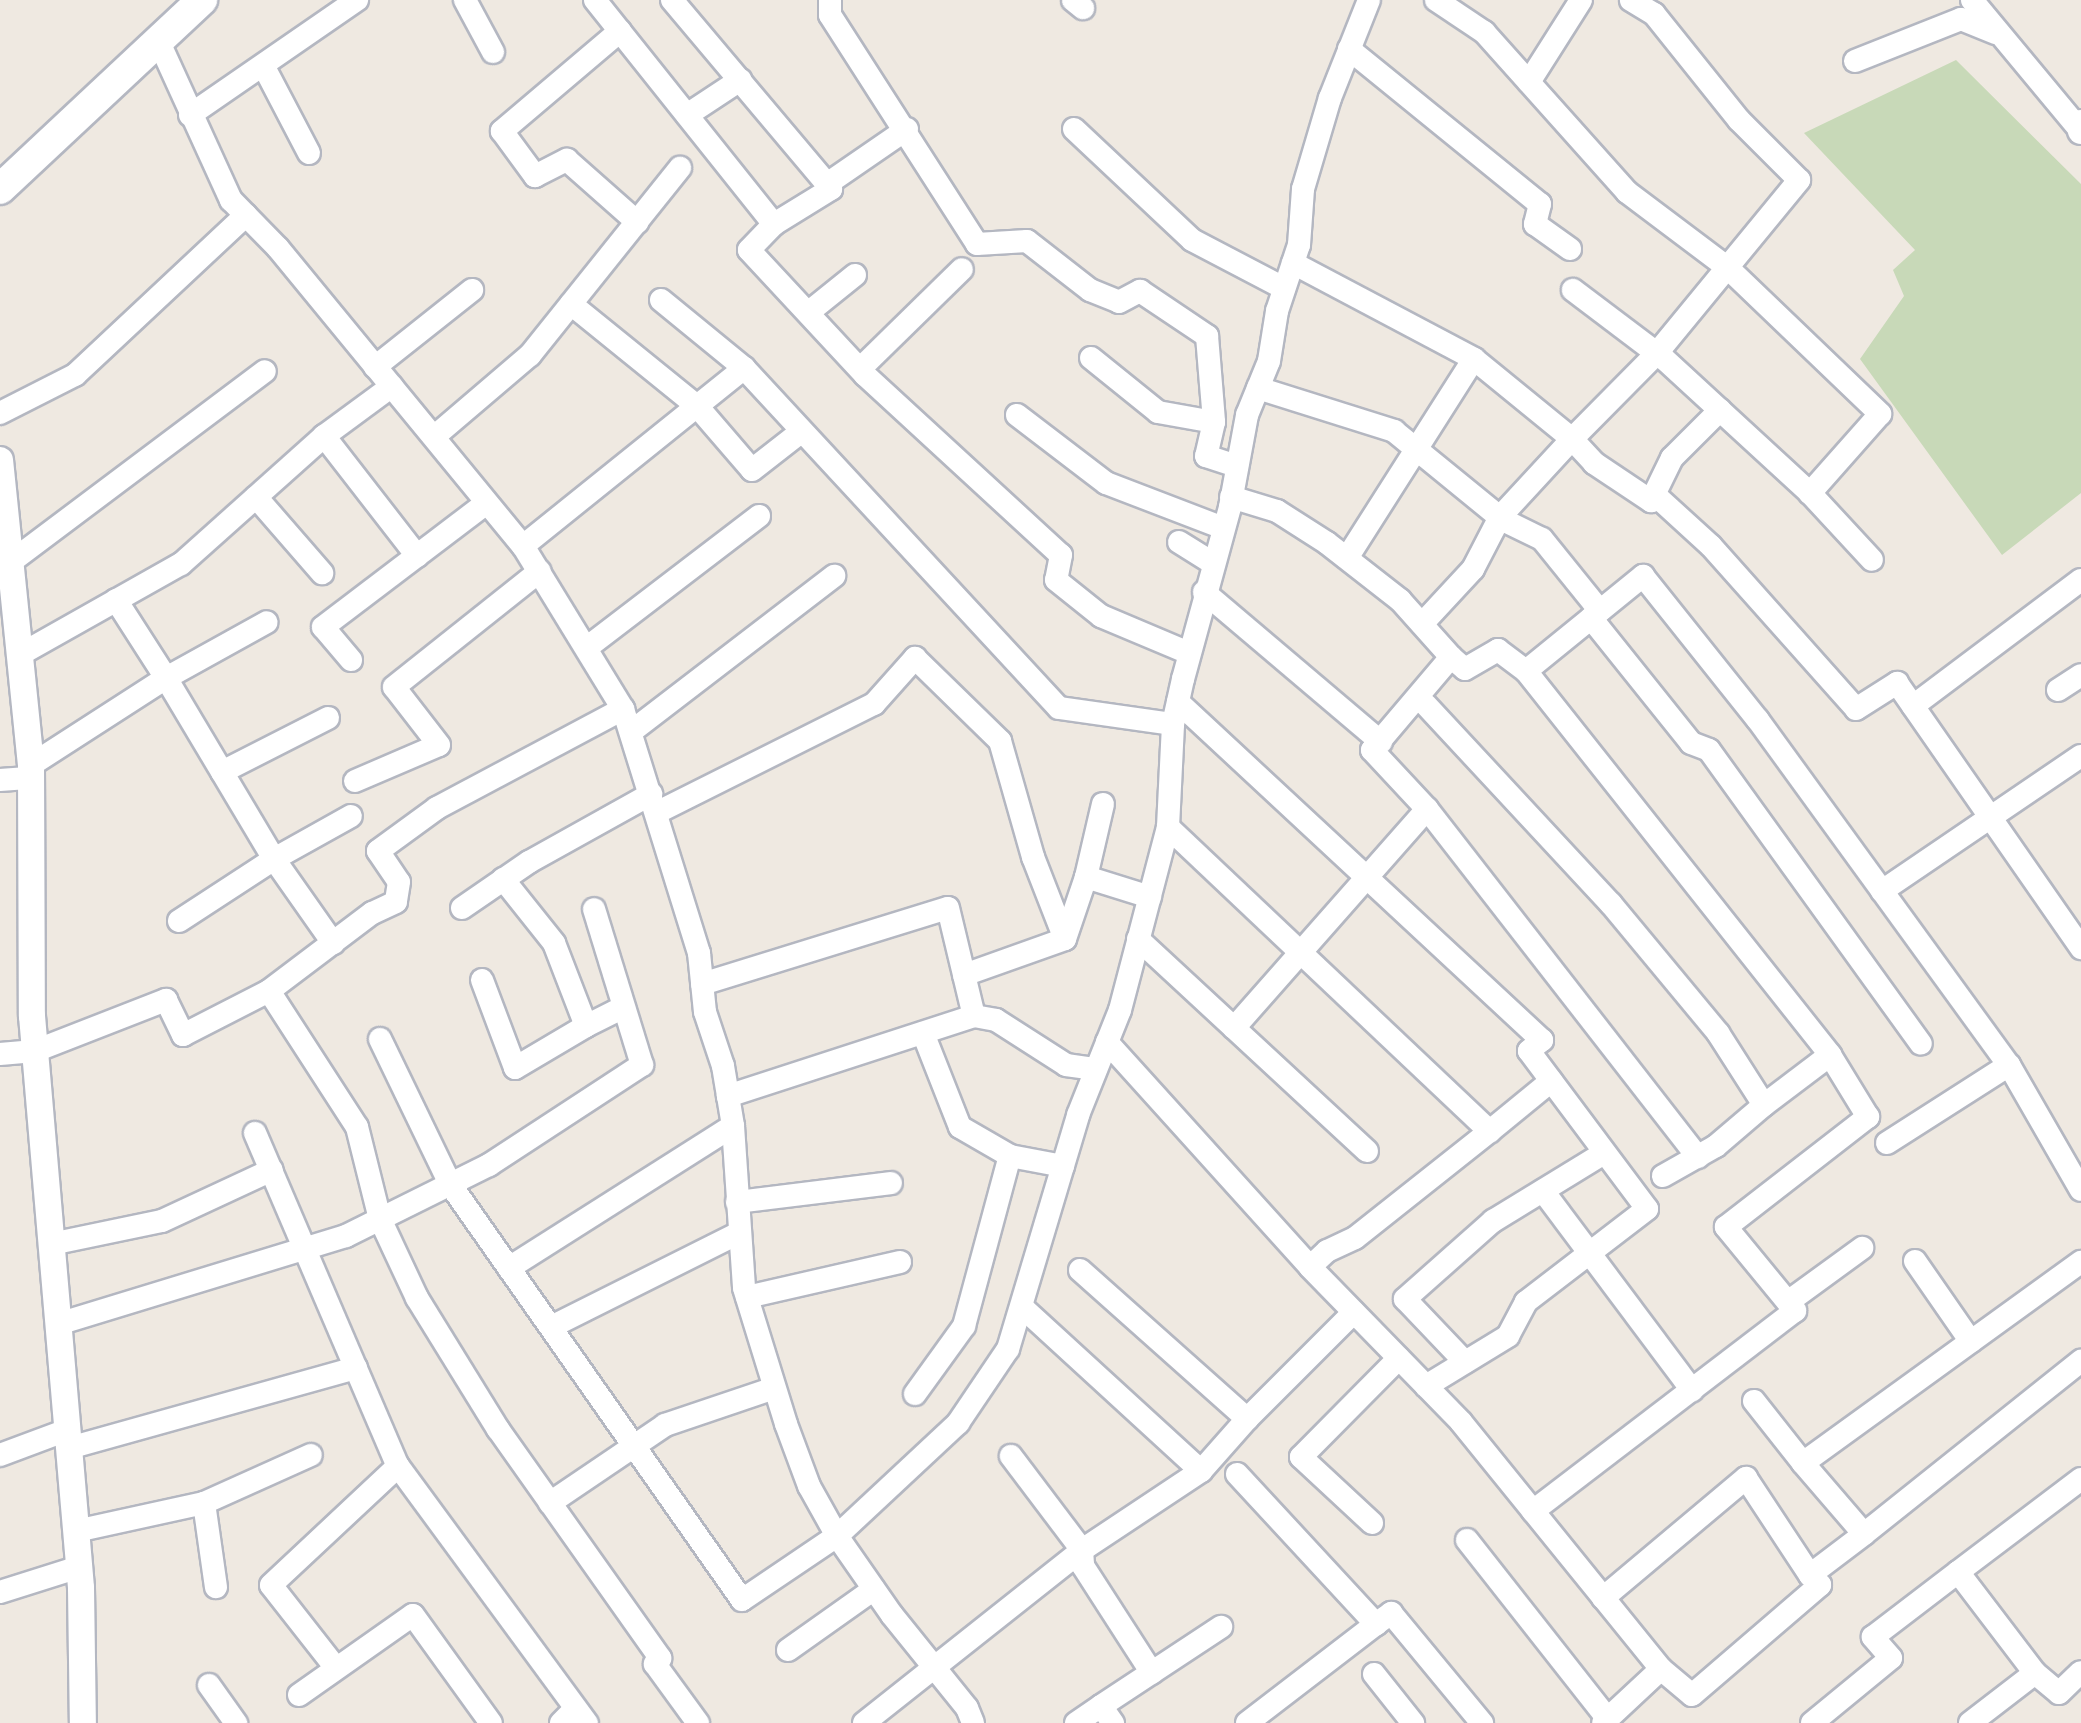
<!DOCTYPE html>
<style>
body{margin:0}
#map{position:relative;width:2081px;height:1723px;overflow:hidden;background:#efe9e1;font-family:Jost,sans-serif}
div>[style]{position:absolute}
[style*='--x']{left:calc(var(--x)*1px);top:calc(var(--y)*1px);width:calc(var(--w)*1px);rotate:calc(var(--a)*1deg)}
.cemetery>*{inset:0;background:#c8d9b8}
.roads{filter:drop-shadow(2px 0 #b4b7c1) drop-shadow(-2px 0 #b4b7c1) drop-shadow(0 2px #b4b7c1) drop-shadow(0 -2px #b4b7c1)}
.minor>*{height:22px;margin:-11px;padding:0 11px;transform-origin:11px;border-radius:11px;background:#fff}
.tertiary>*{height:26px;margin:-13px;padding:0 13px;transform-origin:13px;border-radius:13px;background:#fff}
.secondary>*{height:30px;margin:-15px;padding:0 15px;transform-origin:15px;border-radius:15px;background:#fff}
span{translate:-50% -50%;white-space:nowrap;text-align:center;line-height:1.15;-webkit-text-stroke:8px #fff;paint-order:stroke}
</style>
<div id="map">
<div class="cemetery">
<div style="clip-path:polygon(1956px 60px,2081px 184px,2081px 493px,2002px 555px,1860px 359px,1904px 296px,1893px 270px,1915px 250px,1804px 133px)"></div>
</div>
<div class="roads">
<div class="minor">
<div style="--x:465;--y:0;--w:59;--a:61.7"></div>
<div style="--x:595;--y:0;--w:287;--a:51.4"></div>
<div style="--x:774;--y:224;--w:36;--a:134"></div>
<div style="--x:749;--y:250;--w:171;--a:47.1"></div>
<div style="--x:865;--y:375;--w:266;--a:42.6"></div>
<div style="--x:1061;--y:555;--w:25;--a:101"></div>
<div style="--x:1056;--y:580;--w:58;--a:38.7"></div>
<div style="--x:1101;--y:616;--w:95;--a:22.8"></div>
<div style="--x:672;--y:0;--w:247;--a:49.9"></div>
<div style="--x:831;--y:189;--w:67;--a:148.4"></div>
<div style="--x:830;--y:0;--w:15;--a:90"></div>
<div style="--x:830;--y:15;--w:272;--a:57.3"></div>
<div style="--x:977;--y:244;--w:50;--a:-3.4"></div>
<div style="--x:1027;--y:241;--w:80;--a:37.9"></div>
<div style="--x:1090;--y:290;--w:31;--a:22"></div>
<div style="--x:1119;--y:302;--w:24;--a:-28"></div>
<div style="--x:1140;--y:291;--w:81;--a:33.9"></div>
<div style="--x:1207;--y:336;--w:86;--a:85.3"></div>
<div style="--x:1214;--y:422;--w:57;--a:-169.9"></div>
<div style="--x:1158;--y:412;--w:86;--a:-141.1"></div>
<div style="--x:1073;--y:0;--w:13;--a:39"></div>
<div style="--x:1436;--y:0;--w:58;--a:33.7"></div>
<div style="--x:1484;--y:32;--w:215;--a:48.2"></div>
<div style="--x:1627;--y:192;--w:126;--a:37"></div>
<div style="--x:1728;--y:268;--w:211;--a:43.8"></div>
<div style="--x:1880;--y:414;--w:106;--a:131.5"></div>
<div style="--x:1810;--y:493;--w:200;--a:-137.4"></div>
<div style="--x:1663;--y:358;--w:113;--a:-142.9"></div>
<div style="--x:1972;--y:0;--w:169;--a:50.3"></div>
<div style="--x:620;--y:31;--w:155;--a:139.7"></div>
<div style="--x:502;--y:131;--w:56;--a:53.7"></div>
<div style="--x:535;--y:176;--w:36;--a:-27"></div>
<div style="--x:567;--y:160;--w:94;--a:41.5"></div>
<div style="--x:158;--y:40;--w:176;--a:65.5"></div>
<div style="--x:231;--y:200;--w:67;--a:45.6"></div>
<div style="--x:278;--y:248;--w:386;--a:50.6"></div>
<div style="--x:523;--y:546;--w:191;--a:58.5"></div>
<div style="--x:623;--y:709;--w:256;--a:72.7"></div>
<div style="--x:699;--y:953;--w:59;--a:84.2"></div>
<div style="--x:705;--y:1012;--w:57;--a:71.6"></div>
<div style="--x:723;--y:1066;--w:61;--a:80.5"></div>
<div style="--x:733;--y:1126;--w:162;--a:86.1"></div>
<div style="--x:744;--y:1288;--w:142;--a:72.8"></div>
<div style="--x:786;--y:1424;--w:66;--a:69.6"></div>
<div style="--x:809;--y:1486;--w:57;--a:60.8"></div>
<div style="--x:837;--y:1536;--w:96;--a:55.2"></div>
<div style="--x:892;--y:1615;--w:119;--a:51.1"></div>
<div style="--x:967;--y:1708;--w:16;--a:68"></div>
<div style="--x:1349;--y:49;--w:246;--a:39.1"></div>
<div style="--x:1540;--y:204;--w:21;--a:104"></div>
<div style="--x:1535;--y:224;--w:43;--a:35.5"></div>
<div style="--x:1855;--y:61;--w:114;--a:-21.6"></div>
<div style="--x:1961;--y:19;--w:38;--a:22"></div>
<div style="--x:264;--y:67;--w:97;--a:62.4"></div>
<div style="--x:1529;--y:82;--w:97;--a:-57.6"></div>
<div style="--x:190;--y:115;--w:203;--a:-34.6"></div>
<div style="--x:687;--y:115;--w:64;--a:-33.4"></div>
<div style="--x:1074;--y:129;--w:162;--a:43.2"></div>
<div style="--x:1192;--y:240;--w:104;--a:27.6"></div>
<div style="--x:827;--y:184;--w:97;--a:-34.5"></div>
<div style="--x:1293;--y:263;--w:205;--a:27.9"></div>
<div style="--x:1474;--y:359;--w:127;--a:39.2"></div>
<div style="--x:1572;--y:439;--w:121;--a:-45.3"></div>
<div style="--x:1657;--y:353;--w:224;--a:-50.6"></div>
<div style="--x:1799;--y:180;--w:85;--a:-135"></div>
<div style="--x:1739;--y:120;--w:136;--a:-128.7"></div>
<div style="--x:1654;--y:14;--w:27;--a:-149"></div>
<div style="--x:661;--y:300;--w:107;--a:39.3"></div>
<div style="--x:744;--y:368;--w:463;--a:47.2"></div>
<div style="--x:1059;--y:708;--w:115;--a:8"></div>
<div style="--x:571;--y:304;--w:162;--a:39"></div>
<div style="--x:697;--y:406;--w:84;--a:49.3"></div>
<div style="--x:752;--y:470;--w:63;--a:-38"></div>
<div style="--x:809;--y:312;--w:59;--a:-38.8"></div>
<div style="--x:375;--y:367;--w:124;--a:-38.4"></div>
<div style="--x:861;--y:368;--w:141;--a:-44.4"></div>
<div style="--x:1258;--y:388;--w:143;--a:17.5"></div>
<div style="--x:1394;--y:431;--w:141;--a:39.2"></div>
<div style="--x:1503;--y:520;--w:43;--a:26"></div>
<div style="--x:1542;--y:539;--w:92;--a:51.1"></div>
<div style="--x:0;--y:413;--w:84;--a:-26.9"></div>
<div style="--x:75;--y:375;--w:234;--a:-43.1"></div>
<div style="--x:1017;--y:415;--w:112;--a:37.4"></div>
<div style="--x:1106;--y:483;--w:125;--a:21"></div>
<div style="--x:1214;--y:422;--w:35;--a:103"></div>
<div style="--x:1206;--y:456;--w:33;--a:18"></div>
<div style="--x:324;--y:436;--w:152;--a:52.2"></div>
<div style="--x:435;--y:436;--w:125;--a:-40.5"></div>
<div style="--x:530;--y:355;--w:240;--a:-51.3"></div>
<div style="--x:1810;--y:493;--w:91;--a:47.2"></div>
<div style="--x:1654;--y:494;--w:77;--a:42.4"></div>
<div style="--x:1711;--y:546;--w:218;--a:48.3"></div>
<div style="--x:1856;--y:709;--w:49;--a:-32.4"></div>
<div style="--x:1897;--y:683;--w:323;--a:55.2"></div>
<div style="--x:256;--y:497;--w:101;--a:49"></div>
<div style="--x:1231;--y:497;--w:48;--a:16.9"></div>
<div style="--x:1277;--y:511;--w:59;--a:32.6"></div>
<div style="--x:1327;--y:543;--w:93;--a:38"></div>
<div style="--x:1400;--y:600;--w:76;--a:48.2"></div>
<div style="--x:1451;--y:657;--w:122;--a:130.3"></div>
<div style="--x:1372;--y:750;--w:81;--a:47"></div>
<div style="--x:1427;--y:809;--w:441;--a:52.1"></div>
<div style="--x:1179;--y:542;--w:39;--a:32"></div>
<div style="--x:523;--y:546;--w:284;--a:-38.8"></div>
<div style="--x:1347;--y:558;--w:236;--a:-57.5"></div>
<div style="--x:12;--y:561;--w:316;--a:-36.9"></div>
<div style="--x:1204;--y:592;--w:232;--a:40.3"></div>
<div style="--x:116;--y:600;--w:93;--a:57.3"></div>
<div style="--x:166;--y:678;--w:115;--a:-29"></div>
<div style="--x:1591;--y:618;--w:160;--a:51.3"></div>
<div style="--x:1691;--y:743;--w:19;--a:21"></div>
<div style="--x:1709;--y:750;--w:362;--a:54.2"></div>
<div style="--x:1422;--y:624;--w:75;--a:-47.2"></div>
<div style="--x:1473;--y:569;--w:59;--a:-62.6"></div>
<div style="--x:1500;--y:517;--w:106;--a:-47.3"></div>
<div style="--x:1572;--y:439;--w:33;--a:47"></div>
<div style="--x:1594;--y:463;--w:69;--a:33.7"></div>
<div style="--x:1651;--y:501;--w:48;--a:-64"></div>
<div style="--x:1672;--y:458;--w:68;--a:-45"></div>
<div style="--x:589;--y:646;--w:214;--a:-37.4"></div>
<div style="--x:21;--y:654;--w:184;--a:-29.4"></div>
<div style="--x:181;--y:564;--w:192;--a:-41.8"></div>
<div style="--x:324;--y:436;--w:84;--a:-36.3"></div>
<div style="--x:1451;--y:657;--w:18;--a:41"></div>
<div style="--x:1465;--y:669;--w:38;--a:-30"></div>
<div style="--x:1498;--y:650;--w:35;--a:37"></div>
<div style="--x:1526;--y:671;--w:490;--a:51.6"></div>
<div style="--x:1830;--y:1055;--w:83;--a:142.9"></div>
<div style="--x:351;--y:660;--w:43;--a:-130.3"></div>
<div style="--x:323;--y:627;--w:203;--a:-37.2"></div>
<div style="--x:1526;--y:671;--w:151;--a:-39.1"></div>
<div style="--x:1643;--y:576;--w:184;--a:51.4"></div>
<div style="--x:1758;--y:720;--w:427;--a:54"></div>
<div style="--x:2009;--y:1065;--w:144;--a:60.1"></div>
<div style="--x:2058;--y:690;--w:27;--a:-33"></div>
<div style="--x:1178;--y:702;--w:497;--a:42.9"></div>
<div style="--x:1542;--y:1040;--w:17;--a:140"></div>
<div style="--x:1529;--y:1051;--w:197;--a:53.2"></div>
<div style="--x:1647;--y:1209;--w:153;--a:142.5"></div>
<div style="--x:1526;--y:1302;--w:38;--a:118"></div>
<div style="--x:1508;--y:1336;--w:96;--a:148.6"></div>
<div style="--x:1426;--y:705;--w:272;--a:47.1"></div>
<div style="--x:1611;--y:904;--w:168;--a:50.3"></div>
<div style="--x:1718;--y:1033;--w:85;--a:57.4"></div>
<div style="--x:1764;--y:1105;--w:63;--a:139.5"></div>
<div style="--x:1716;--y:1146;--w:61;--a:150.5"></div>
<div style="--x:1913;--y:706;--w:210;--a:-36.9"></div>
<div style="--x:623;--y:709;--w:211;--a:152"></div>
<div style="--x:437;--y:808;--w:73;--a:143.9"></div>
<div style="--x:378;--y:851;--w:37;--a:56"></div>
<div style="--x:399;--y:882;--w:20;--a:99"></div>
<div style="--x:396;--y:902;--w:26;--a:155"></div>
<div style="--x:372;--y:913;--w:129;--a:142.9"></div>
<div style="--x:269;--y:991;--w:162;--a:57.1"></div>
<div style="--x:357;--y:1127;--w:95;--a:76"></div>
<div style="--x:380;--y:1219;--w:87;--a:64.9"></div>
<div style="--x:417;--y:1298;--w:154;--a:58.3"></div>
<div style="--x:498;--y:1429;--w:281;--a:54.7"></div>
<div style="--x:660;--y:1658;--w:8;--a:130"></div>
<div style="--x:655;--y:1664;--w:73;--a:53.9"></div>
<div style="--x:632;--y:731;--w:255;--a:-37.5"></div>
<div style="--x:31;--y:765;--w:161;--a:-32.8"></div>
<div style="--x:166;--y:678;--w:211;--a:59.2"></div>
<div style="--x:274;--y:859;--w:88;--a:-29.2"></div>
<div style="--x:222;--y:772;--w:119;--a:-27"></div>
<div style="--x:0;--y:780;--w:31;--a:-4"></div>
<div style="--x:355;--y:781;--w:91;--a:-23.2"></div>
<div style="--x:439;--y:745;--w:73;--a:-127.8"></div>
<div style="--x:394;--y:687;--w:186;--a:-38.5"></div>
<div style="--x:656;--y:813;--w:244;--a:-26.6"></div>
<div style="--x:874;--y:704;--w:62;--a:-48.3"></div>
<div style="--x:915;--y:658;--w:119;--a:44.3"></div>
<div style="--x:1000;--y:741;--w:121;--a:74.1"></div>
<div style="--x:1033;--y:857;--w:88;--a:68.7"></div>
<div style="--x:1168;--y:827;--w:443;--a:43.4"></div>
<div style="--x:1490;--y:1131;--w:172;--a:141.6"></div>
<div style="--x:1355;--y:1238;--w:31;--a:155"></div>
<div style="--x:1327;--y:1251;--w:23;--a:137"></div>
<div style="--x:1086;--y:877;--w:75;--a:-76.9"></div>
<div style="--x:503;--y:879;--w:82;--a:51.4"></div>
<div style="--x:554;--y:943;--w:89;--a:68.9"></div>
<div style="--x:586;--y:1026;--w:42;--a:-26.6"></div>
<div style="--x:1882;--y:891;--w:240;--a:-34.2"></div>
<div style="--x:462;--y:908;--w:81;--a:-34.5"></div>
<div style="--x:529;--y:862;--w:140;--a:-29.1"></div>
<div style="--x:179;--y:921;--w:113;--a:-33.1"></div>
<div style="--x:274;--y:859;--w:103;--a:54.9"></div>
<div style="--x:1138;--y:939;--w:312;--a:42.8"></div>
<div style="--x:964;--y:975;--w:107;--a:-19.6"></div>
<div style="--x:1065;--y:939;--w:65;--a:-71.3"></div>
<div style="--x:1086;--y:877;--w:67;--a:17.4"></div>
<div style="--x:482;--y:980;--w:94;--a:69.4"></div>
<div style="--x:515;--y:1068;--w:82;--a:-30.6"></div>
<div style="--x:702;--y:984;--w:257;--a:-17.2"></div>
<div style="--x:948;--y:908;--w:111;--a:76.5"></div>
<div style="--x:974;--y:1016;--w:259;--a:162"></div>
<div style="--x:974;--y:1016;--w:22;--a:10"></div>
<div style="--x:996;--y:1020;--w:83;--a:32.7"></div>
<div style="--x:1066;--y:1065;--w:30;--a:8"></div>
<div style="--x:1234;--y:1028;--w:292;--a:-48.6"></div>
<div style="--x:923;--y:1033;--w:101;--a:68.5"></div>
<div style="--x:960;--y:1127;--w:58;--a:30.1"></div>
<div style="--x:1010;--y:1156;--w:54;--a:10.7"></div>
<div style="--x:380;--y:1039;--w:161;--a:64.2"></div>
<div style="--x:450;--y:1184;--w:508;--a:54.93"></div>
<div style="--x:742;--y:1600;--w:115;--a:-34"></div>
<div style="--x:837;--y:1536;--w:166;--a:-43"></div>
<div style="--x:958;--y:1423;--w:89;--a:-56"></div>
<div style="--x:1008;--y:1349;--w:244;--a:-73.3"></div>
<div style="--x:1078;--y:1115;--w:113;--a:-68.2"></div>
<div style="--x:1120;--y:1010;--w:189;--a:-75.3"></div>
<div style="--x:1168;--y:827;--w:103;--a:-87.2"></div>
<div style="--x:1173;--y:724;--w:46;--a:-77.5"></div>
<div style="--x:1183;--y:679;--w:178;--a:-74.7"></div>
<div style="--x:1230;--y:507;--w:94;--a:-79.5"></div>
<div style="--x:1247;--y:415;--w:58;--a:-67.8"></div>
<div style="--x:1269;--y:361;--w:51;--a:-80.9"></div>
<div style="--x:1277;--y:311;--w:70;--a:-71.6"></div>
<div style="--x:1299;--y:245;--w:56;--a:-85.9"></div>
<div style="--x:1303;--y:189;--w:95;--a:-73.5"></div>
<div style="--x:1330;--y:98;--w:105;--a:-68.3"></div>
<div style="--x:1107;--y:1042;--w:303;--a:47.9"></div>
<div style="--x:1310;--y:1267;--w:216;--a:45.7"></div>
<div style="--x:1461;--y:1422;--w:318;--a:51"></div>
<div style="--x:1661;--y:1669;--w:79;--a:137"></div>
<div style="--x:0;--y:1054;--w:35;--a:-5"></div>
<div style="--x:35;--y:1051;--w:141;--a:-21.3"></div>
<div style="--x:166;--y:1000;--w:39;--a:64"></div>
<div style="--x:183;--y:1035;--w:97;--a:-27.1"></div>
<div style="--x:1490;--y:1131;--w:79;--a:-39.3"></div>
<div style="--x:255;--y:1133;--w:362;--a:66.8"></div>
<div style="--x:398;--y:1466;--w:319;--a:53.7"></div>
<div style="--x:1887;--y:1143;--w:145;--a:-32.6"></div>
<div style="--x:1543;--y:1191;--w:249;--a:53.2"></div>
<div style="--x:737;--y:1202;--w:155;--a:-7"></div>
<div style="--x:51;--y:1244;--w:113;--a:-11.7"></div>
<div style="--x:162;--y:1221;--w:121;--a:-24.9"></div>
<div style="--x:1915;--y:1261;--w:98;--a:55.3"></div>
<div style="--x:509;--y:1268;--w:265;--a:-32.4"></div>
<div style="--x:1080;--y:1270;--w:224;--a:41.7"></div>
<div style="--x:1247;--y:1419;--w:69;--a:131.5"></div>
<div style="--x:747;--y:1297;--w:157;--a:-12.9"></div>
<div style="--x:1788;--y:1302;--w:92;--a:-36.1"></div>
<div style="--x:1022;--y:1307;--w:243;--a:42.5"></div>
<div style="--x:1201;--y:1471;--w:143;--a:146.4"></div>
<div style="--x:1082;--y:1550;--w:16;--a:86"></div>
<div style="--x:1083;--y:1566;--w:127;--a:57.2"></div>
<div style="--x:58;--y:1324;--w:301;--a:-17"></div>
<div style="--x:346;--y:1236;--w:160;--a:-26.4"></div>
<div style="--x:489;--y:1165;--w:183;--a:-33.2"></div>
<div style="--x:642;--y:1065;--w:163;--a:-107.1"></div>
<div style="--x:551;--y:1327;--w:210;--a:-26.6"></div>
<div style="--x:1465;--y:1362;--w:87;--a:-133.6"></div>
<div style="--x:1405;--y:1299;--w:118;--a:-41.6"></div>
<div style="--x:1493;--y:1221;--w:130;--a:-31.5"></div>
<div style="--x:915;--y:1394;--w:84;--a:-54.2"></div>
<div style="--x:964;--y:1326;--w:176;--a:-74.9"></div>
<div style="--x:1754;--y:1401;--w:79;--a:51.7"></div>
<div style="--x:1803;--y:1463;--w:343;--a:-35.9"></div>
<div style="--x:1247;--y:1419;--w:151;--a:-45"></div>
<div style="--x:69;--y:1448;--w:298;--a:-15.6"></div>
<div style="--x:0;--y:1455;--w:72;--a:-20.5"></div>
<div style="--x:1237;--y:1474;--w:205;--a:47.2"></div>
<div style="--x:1376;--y:1624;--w:19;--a:-36"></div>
<div style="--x:1391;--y:1613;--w:143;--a:50.4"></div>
<div style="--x:204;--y:1503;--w:85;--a:81.9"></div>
<div style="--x:550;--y:1503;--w:139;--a:-34.1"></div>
<div style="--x:665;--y:1425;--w:115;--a:-18.7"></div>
<div style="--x:1533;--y:1511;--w:330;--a:-37.4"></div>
<div style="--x:1795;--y:1311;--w:109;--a:-129.4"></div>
<div style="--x:1726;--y:1227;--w:180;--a:-37.8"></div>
<div style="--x:1868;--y:1117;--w:73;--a:-121.5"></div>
<div style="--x:1372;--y:1523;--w:97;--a:-137.1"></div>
<div style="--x:1301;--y:1457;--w:139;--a:-45.3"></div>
<div style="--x:76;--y:1531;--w:131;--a:-12.3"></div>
<div style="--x:204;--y:1503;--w:117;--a:-24.2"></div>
<div style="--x:1864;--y:1534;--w:278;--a:-38.6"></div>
<div style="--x:1467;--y:1540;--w:228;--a:51.8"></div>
<div style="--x:1958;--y:1572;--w:154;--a:-37.1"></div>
<div style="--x:0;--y:1592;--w:83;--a:-17.6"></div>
<div style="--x:1603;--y:1598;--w:187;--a:-40"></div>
<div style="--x:1746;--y:1478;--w:116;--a:56.6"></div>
<div style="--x:1810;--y:1575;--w:68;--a:-37.2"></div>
<div style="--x:1864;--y:1534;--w:94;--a:-130.7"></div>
<div style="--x:788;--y:1650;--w:105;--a:-35.3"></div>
<div style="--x:336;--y:1668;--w:105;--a:-128.1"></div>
<div style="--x:271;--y:1585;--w:174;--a:-43.1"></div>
<div style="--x:1661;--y:1669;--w:40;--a:40"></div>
<div style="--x:1692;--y:1695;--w:169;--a:-40.7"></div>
<div style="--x:1820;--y:1585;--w:14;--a:-135"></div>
<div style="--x:1374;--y:1674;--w:63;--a:51.5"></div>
<div style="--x:209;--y:1685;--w:47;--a:54.6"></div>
<div style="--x:299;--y:1695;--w:139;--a:-35.1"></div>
<div style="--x:413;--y:1615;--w:133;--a:54.2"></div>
<div style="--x:1101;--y:1706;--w:144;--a:-33.4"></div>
<div style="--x:561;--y:1723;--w:20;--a:-45"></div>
<div style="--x:864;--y:1723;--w:278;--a:-38.4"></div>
<div style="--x:1082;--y:1550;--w:118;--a:-127.1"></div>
<div style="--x:1076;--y:1723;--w:30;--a:-34"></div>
<div style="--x:1101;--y:1706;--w:21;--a:55"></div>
<div style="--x:1247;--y:1723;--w:163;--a:-37.5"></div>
<div style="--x:1812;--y:1723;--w:102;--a:-39.4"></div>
<div style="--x:1891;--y:1658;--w:28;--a:-131"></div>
<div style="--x:1873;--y:1637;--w:107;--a:-37.4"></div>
<div style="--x:1958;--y:1572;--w:127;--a:52.7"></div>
<div style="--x:1970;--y:1723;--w:82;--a:-37.6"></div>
<div style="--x:2035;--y:1673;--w:31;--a:40"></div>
<div style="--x:2059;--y:1693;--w:30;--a:-44"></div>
</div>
<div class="tertiary">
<div style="--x:2081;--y:123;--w:8;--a:90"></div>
<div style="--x:0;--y:460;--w:307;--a:84.2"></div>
<div style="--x:31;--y:765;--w:251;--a:89.8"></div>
<div style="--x:32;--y:1016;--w:574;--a:85.1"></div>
<div style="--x:81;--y:1588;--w:135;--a:89.2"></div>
</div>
<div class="secondary">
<div style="--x:0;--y:189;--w:277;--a:-43.1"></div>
</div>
</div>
</div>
